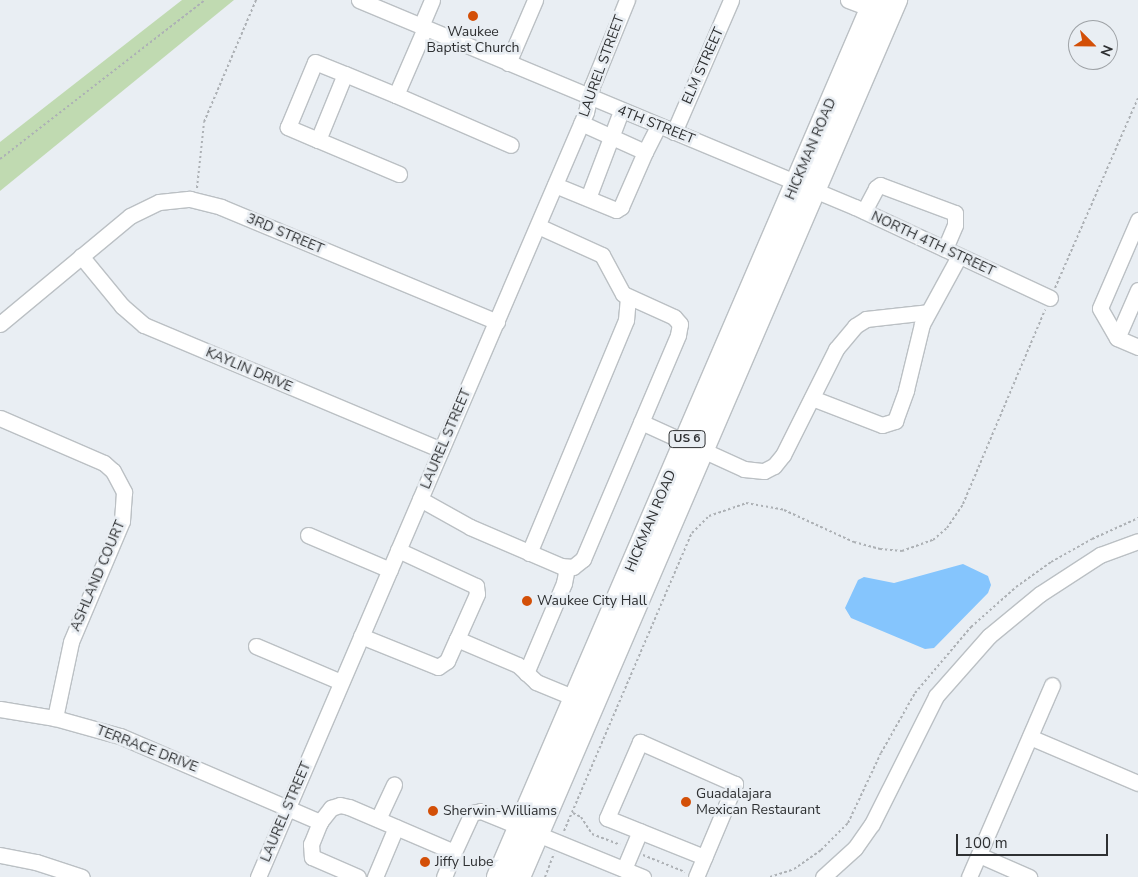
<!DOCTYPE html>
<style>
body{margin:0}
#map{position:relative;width:1138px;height:877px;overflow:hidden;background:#e9eef3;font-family:"Nunito Sans",sans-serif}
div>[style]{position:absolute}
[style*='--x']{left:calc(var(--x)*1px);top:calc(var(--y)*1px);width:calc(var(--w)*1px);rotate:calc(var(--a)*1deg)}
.green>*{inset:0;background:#c0dab1}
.water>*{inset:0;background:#85c5fd}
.path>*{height:2px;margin-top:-1px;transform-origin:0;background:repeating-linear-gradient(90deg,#adb1b5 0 2.5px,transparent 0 5px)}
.roads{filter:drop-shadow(1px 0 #bbc0c4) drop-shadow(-1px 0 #bbc0c4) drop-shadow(0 1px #bbc0c4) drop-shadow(0 -1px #bbc0c4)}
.minor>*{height:15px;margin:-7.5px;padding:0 7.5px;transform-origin:7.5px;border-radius:7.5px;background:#fff}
.highway>*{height:22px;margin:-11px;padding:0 11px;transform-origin:11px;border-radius:11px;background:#fff}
.dots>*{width:14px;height:14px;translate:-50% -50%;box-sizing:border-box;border:2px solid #e9eef3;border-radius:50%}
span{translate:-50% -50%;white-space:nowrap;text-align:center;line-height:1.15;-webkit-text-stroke:5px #e9eef3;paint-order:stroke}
.shield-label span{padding:1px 4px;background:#e9eef3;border:1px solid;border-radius:4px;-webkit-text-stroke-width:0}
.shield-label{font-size:12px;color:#2e3032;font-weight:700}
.poi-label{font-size:14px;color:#2e3032}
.left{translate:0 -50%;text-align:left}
.street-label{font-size:14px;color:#2e3032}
.north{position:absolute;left:1068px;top:20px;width:50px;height:50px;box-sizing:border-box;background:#e9eef3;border:1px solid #9ea2a6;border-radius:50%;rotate:113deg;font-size:14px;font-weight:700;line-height:20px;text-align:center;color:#2e3032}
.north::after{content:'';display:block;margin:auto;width:18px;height:22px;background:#d34f07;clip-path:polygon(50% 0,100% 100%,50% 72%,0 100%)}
.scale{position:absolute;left:956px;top:834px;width:152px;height:22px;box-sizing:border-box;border:2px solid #2e3032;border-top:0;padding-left:6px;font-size:15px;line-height:18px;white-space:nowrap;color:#2e3032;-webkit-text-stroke:4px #e9eef3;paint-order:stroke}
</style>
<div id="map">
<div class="green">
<div style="clip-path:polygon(182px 0,234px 0,0 191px,0 142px)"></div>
</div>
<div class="water">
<div style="clip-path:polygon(963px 564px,988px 576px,991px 585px,988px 593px,934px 648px,925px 649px,851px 618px,845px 608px,858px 580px,864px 577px,894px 583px)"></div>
</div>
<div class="path">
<div style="--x:0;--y:159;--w:259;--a:-37.8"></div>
<div style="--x:197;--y:188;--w:66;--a:-83.9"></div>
<div style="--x:204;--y:122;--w:133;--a:-66.9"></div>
<div style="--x:1055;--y:288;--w:207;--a:-66.4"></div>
<div style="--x:573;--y:813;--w:9;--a:27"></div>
<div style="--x:581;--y:817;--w:20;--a:57"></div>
<div style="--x:592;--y:834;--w:30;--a:21"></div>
<div style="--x:564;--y:831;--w:324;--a:-66.8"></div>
<div style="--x:692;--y:533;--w:24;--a:-45"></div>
<div style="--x:709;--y:516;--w:39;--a:-19"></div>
<div style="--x:746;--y:503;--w:39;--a:10"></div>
<div style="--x:784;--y:510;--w:77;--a:24.6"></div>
<div style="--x:854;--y:542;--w:27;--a:15"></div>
<div style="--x:880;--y:549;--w:22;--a:5"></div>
<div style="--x:902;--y:551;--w:33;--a:-20"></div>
<div style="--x:933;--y:540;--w:18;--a:-41"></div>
<div style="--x:947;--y:528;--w:29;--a:-56"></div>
<div style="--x:963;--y:504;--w:211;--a:-67.1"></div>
<div style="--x:643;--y:855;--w:45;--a:22"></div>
<div style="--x:545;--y:877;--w:25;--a:-69"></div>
<div style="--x:770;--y:877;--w:25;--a:-18"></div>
<div style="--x:794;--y:869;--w:33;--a:-35"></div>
<div style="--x:821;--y:850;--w:38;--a:-45"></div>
<div style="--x:848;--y:823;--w:77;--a:-64.8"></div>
<div style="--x:881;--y:753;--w:69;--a:-60.5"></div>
<div style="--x:915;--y:693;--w:87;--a:-49.7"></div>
<div style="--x:971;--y:627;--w:60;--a:-41.6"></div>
<div style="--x:1016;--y:587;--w:43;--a:-35.5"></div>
<div style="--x:1051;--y:562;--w:47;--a:-29.3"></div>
<div style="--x:1092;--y:539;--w:51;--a:-24.5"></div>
</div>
<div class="roads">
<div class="minor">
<div style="--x:359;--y:0;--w:537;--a:22.65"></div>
<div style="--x:855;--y:207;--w:215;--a:25"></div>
<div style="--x:848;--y:0;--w:33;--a:21"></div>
<div style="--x:421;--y:26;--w:28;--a:-67"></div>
<div style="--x:508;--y:63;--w:69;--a:-66.8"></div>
<div style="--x:396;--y:95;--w:125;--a:23.5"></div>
<div style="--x:674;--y:132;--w:144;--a:-66.6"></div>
<div style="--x:318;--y:140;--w:33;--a:-157"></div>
<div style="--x:288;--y:127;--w:70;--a:-67.4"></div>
<div style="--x:315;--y:62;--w:32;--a:22"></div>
<div style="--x:645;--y:152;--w:29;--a:-63"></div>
<div style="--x:399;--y:174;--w:88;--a:-157.2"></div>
<div style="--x:318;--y:140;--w:71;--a:-67.8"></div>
<div style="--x:345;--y:74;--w:55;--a:22.4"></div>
<div style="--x:396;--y:95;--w:73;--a:-66.6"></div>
<div style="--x:555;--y:185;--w:66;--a:22.3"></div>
<div style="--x:616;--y:210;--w:6;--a:-31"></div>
<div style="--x:621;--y:207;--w:60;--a:-66.4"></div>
<div style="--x:645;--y:152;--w:70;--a:-155.6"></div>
<div style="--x:588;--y:198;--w:93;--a:-69.2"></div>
<div style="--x:864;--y:211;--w:26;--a:-62"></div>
<div style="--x:876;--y:188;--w:5;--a:-37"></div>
<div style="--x:880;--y:185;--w:80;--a:20.5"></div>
<div style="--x:955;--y:213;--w:12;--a:90"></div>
<div style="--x:955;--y:225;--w:26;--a:113"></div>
<div style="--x:81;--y:256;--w:65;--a:50.6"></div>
<div style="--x:122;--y:306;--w:29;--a:41"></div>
<div style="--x:144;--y:325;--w:322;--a:22.8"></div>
<div style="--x:1138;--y:290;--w:52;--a:113.6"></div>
<div style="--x:1117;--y:338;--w:23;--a:23"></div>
<div style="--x:0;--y:324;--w:169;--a:-39.7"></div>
<div style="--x:130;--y:216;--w:32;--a:-26"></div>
<div style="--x:159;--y:202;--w:31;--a:-6"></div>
<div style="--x:190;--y:199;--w:32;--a:14"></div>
<div style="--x:221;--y:207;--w:299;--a:22.6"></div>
<div style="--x:1117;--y:338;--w:34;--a:-120"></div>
<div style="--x:1100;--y:308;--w:96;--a:-66.6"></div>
<div style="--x:812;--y:398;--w:75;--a:21.1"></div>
<div style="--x:882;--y:425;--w:14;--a:-17"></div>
<div style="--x:895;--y:421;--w:33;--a:-70"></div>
<div style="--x:906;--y:390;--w:68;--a:-76.4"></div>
<div style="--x:922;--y:324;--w:77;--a:-61.4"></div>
<div style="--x:0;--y:418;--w:113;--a:23.4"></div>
<div style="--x:104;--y:463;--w:12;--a:42"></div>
<div style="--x:113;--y:471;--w:24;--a:62"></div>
<div style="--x:124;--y:492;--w:29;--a:94"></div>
<div style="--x:122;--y:521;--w:131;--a:112.9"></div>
<div style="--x:71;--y:642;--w:78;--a:101.9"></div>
<div style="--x:641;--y:422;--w:113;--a:24.5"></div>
<div style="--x:744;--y:469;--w:20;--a:6"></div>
<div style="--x:764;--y:471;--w:11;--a:-27"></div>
<div style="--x:774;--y:466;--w:14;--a:-51"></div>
<div style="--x:783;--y:455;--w:119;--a:-63.4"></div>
<div style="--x:836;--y:349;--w:30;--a:-50"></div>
<div style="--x:855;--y:326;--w:13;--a:-32"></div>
<div style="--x:866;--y:319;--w:62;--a:-6.4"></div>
<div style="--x:420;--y:499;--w:57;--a:29.2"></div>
<div style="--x:470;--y:527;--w:99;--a:23.2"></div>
<div style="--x:561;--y:566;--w:12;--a:5"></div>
<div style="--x:573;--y:567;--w:13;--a:-39"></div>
<div style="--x:583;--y:559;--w:243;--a:-67"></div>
<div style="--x:678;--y:335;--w:11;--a:-80"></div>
<div style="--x:680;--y:324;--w:9;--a:-131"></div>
<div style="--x:674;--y:317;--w:56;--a:-155.7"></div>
<div style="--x:623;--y:294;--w:44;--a:-118.3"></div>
<div style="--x:602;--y:255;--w:70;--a:-155.6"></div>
<div style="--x:308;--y:535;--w:89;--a:23.1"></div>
<div style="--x:398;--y:550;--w:86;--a:24.8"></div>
<div style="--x:476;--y:586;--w:8;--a:83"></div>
<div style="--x:477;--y:594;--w:49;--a:114"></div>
<div style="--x:529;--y:553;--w:252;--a:-67.4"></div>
<div style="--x:626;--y:320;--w:22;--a:-85"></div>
<div style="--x:361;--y:636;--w:83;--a:21.9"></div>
<div style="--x:438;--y:667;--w:11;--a:-34"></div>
<div style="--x:447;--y:661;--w:24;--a:-66"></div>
<div style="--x:457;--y:639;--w:66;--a:23.1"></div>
<div style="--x:518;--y:665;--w:25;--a:43"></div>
<div style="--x:536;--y:682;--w:42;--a:22.3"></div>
<div style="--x:256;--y:646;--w:92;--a:23"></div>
<div style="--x:526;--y:673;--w:98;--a:-67.1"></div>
<div style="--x:564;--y:583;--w:15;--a:-79"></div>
<div style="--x:0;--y:709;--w:56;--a:9.3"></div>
<div style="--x:55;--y:718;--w:67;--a:15.5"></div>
<div style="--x:120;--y:736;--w:218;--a:23.3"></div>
<div style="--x:320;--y:822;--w:18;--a:-52"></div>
<div style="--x:331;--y:808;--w:9;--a:-18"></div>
<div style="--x:340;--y:805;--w:9;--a:13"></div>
<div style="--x:349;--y:807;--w:114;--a:23.2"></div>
<div style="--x:454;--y:852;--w:43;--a:-65.2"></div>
<div style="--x:472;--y:813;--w:9;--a:-13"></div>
<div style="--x:481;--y:811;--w:175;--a:22.2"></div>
<div style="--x:1030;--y:737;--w:117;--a:23.1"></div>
<div style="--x:378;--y:819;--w:38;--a:-65"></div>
<div style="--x:320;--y:822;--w:24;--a:112"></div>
<div style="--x:311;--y:844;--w:13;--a:86"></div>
<div style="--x:312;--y:857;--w:50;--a:23.5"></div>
<div style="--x:0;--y:855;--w:37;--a:11"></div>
<div style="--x:36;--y:862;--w:48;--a:18.1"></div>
<div style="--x:979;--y:855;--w:55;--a:23.7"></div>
<div style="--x:624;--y:869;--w:41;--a:-67.2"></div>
<div style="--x:258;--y:877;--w:832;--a:-66.79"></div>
<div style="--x:586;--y:112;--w:27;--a:-77"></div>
<div style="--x:592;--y:86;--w:93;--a:-67.9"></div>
<div style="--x:375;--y:877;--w:54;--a:-67.2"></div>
<div style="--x:444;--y:877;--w:27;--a:-68"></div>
<div style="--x:696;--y:877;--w:101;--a:-67.2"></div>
<div style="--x:735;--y:784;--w:104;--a:-156.1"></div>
<div style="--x:640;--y:742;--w:83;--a:113.5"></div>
<div style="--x:607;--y:818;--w:105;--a:21.9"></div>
<div style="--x:823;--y:877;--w:43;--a:-42.2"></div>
<div style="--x:855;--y:848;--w:29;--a:-55"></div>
<div style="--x:872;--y:824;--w:143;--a:-63.4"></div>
<div style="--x:936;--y:696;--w:80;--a:-48.5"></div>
<div style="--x:989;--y:636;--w:66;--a:-39.5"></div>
<div style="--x:1040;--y:594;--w:72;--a:-33"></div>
<div style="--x:1100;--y:555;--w:40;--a:-20.2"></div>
<div style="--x:969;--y:877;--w:209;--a:-66.6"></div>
</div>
<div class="highway">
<div style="--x:498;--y:877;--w:955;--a:-66.74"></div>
<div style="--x:519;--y:877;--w:955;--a:-66.74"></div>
</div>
</div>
<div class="dots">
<div style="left:473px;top:16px;background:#d34f07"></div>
<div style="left:527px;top:601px;background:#d34f07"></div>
<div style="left:686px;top:802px;background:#d34f07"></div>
<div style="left:433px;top:811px;background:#d34f07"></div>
<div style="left:425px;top:862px;background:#d34f07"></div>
</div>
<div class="shield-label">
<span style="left:687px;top:439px">US 6</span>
</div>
<div class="poi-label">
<span style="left:473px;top:40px">Waukee<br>Baptist Church</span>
<span class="left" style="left:537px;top:601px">Waukee City Hall</span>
<span class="left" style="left:696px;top:802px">Guadalajara<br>Mexican Restaurant</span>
<span class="left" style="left:443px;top:811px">Sherwin-Williams</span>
<span class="left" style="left:435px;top:862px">Jiffy Lube</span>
</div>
<div class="street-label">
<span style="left:602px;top:66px;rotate:-70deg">LAUREL STREET</span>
<span style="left:703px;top:66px;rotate:-66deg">ELM STREET</span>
<span style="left:656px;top:125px;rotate:22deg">4TH STREET</span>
<span style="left:811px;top:149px;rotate:-67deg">HICKMAN ROAD</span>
<span style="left:285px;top:234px;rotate:23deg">3RD STREET</span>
<span style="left:933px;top:244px;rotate:25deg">NORTH 4TH STREET</span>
<span style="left:249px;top:370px;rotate:23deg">KAYLIN DRIVE</span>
<span style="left:446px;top:439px;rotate:-67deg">LAUREL STREET</span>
<span style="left:651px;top:521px;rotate:-67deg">HICKMAN ROAD</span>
<span style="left:98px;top:576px;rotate:-67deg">ASHLAND COURT</span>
<span style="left:147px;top:749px;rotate:21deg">TERRACE DRIVE</span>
<span style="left:286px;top:812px;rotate:-67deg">LAUREL STREET</span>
</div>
<div class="north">N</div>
<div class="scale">100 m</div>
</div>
